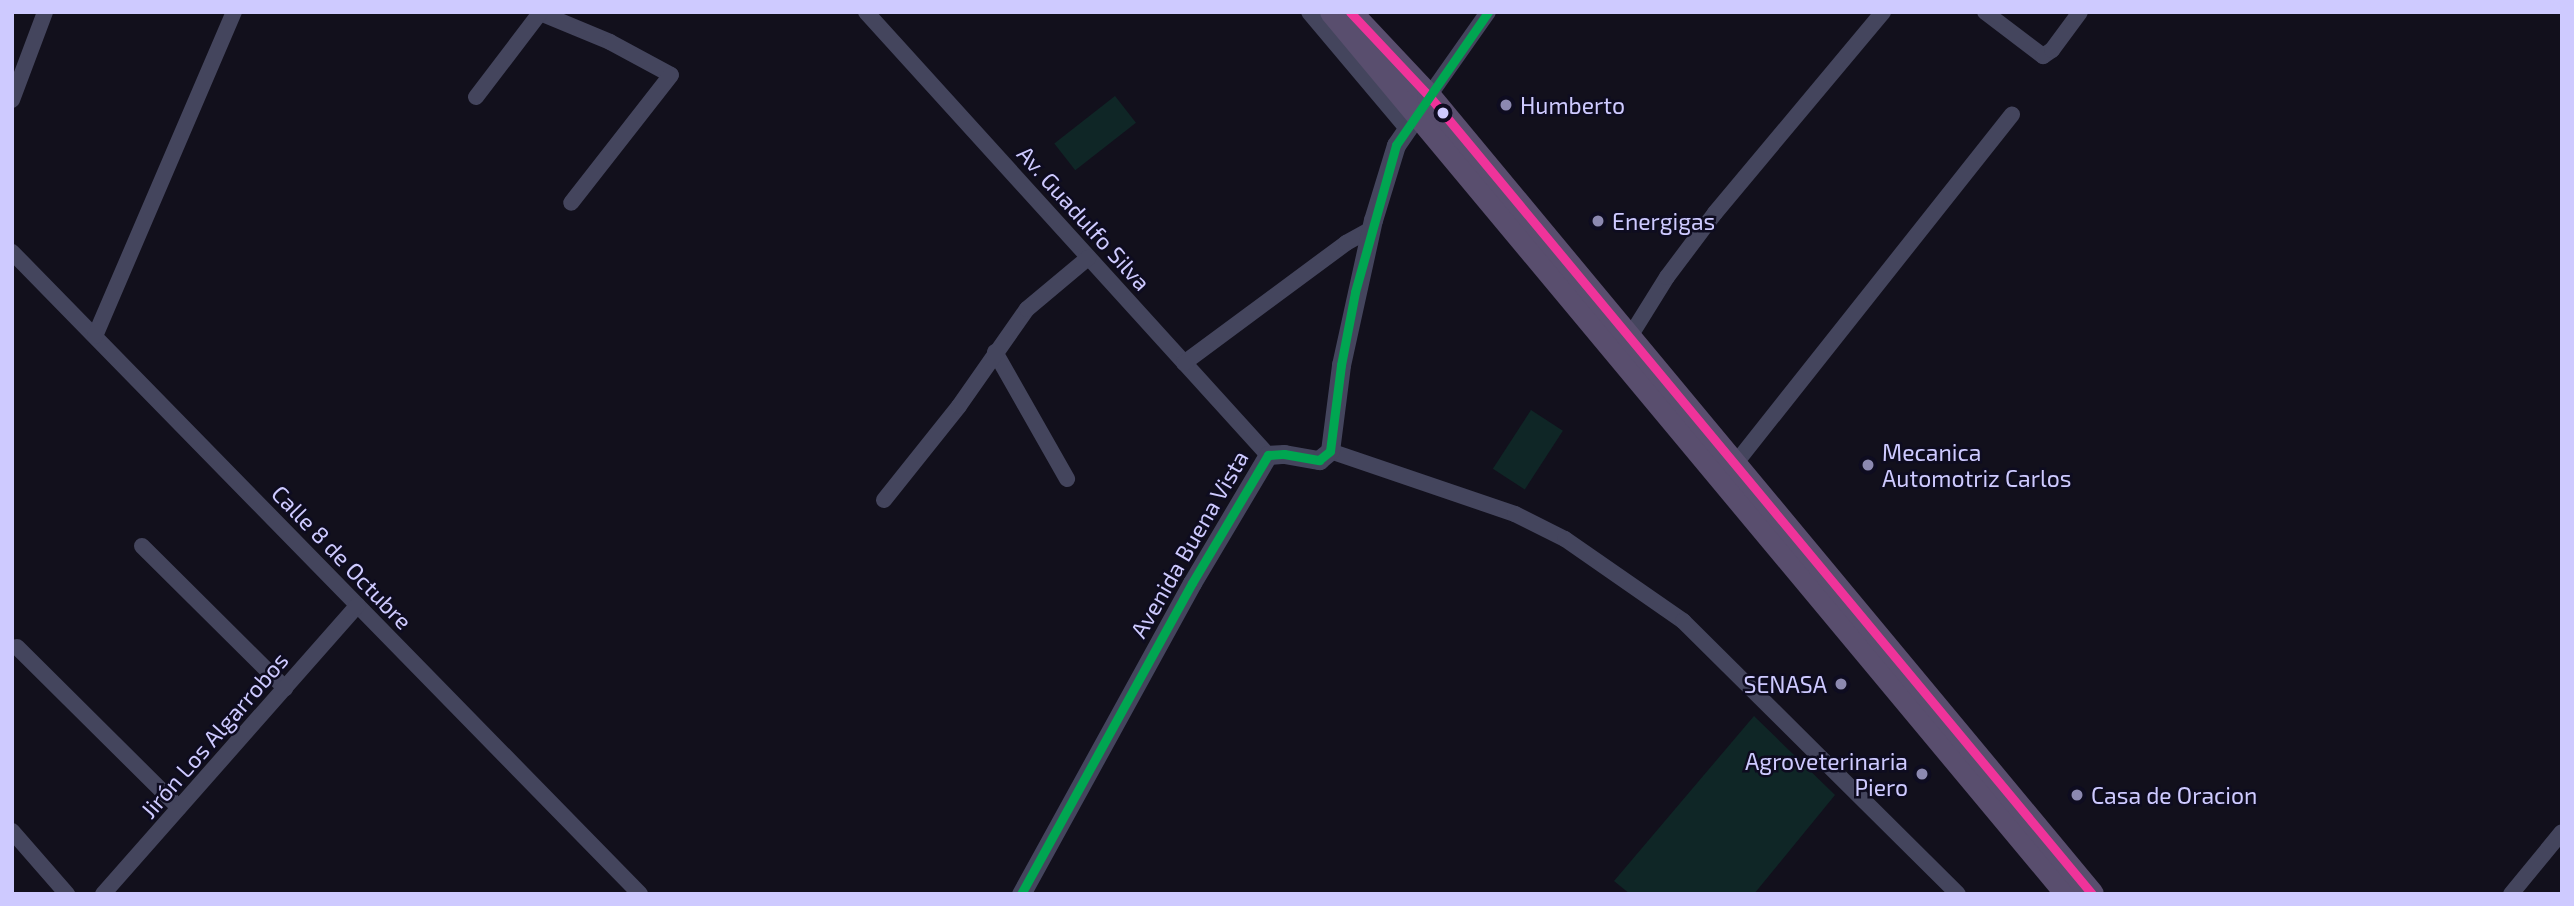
<!DOCTYPE html>
<meta charset="utf-8">
<style>
body{margin:0}
#map{position:relative;width:2574px;height:906px;overflow:hidden;background:#12101c;font-family:"Exo 2",sans-serif}
div>[style]{position:absolute}
[style*='--x']{left:calc(var(--x)*1px);top:calc(var(--y)*1px);width:calc(var(--w)*1px);rotate:calc(var(--a)*1deg)}
.green>*{inset:0;background:#0f2626;transform-origin:0 0}
.minor>*{height:16px;margin:-8px;padding:0 8px;transform-origin:8px;border-radius:8px;background:#44455d}
.tertiary>*{height:19px;margin:-9.5px;padding:0 9.5px;transform-origin:9.5px;border-radius:9.5px;background:#44455d}
.primary>*{height:24px;margin:-12px;padding:0 12px;transform-origin:12px;border-radius:12px;background:#594e6e}
.bus-1>*{height:9px;margin:-4.5px;padding:0 4.5px;transform-origin:4.5px;border-radius:4.5px;background:#ef339a}
.bus-2>*{height:9px;margin:-4.5px;padding:0 4.5px;transform-origin:4.5px;border-radius:4.5px;background:#00a651}
.dots>*{width:19px;height:19px;translate:-50% -50%;box-sizing:border-box;border:4px solid #0e0c20;border-radius:50%}
span{translate:-50% -50%;white-space:nowrap;text-align:center;line-height:1.15;-webkit-text-stroke:5px #0e0c20;paint-order:stroke}
.poi-label{font-size:23px;color:#cecaff}
.left{translate:0 -50%;text-align:left}
.right{translate:-100% -50%;text-align:right}
.street-label{font-size:23px;color:#cecaff}
.frame{position:absolute;inset:0;border:14px solid #cecaff;pointer-events:none}
</style>
<div id="map">
<div class="green">
<div style="left:1115px;top:96px;width:34px;height:77px;rotate:52deg"></div>
<div style="left:1531px;top:410px;width:38px;height:70px;rotate:33deg"></div>
<div style="clip-path:polygon(1754px 716px,1835px 795px,1754px 894px,1630px 894px,1614px 881px)"></div>
</div>
<div class="minor">
<div style="--x:538;--y:12;--w:78;--a:22.6"></div>
<div style="--x:610;--y:42;--w:69;--a:28.4"></div>
<div style="--x:671;--y:75;--w:162;--a:128"></div>
<div style="--x:866;--y:12;--w:598;--a:47.78"></div>
<div style="--x:1309;--y:12;--w:150;--a:49.9"></div>
<div style="--x:1985;--y:12;--w:73;--a:37.2"></div>
<div style="--x:2043;--y:56;--w:11;--a:-34"></div>
<div style="--x:2052;--y:50;--w:47;--a:-53.6"></div>
<div style="--x:1429;--y:96;--w:103;--a:-54.9"></div>
<div style="--x:476;--y:97;--w:106;--a:-52.7"></div>
<div style="--x:12;--y:100;--w:94;--a:-69.4"></div>
<div style="--x:12;--y:252;--w:898;--a:45.63"></div>
<div style="--x:95;--y:336;--w:353;--a:-66.8"></div>
<div style="--x:1629;--y:338;--w:72;--a:-58.1"></div>
<div style="--x:1667;--y:277;--w:80;--a:-53.1"></div>
<div style="--x:1715;--y:213;--w:262;--a:-50.1"></div>
<div style="--x:995;--y:352;--w:146;--a:60.4"></div>
<div style="--x:1184;--y:363;--w:202;--a:-36.5"></div>
<div style="--x:1346;--y:243;--w:29;--a:-29"></div>
<div style="--x:1330;--y:451;--w:195;--a:18.8"></div>
<div style="--x:1515;--y:514;--w:56;--a:26.6"></div>
<div style="--x:1565;--y:539;--w:144;--a:34.8"></div>
<div style="--x:1683;--y:621;--w:387;--a:44.8"></div>
<div style="--x:1735;--y:464;--w:446;--a:-51.6"></div>
<div style="--x:884;--y:500;--w:120;--a:-51.4"></div>
<div style="--x:959;--y:406;--w:118;--a:-55"></div>
<div style="--x:1027;--y:309;--w:80;--a:-39.9"></div>
<div style="--x:142;--y:546;--w:202;--a:44.8"></div>
<div style="--x:17;--y:647;--w:228;--a:44.8"></div>
<div style="--x:12;--y:831;--w:84;--a:48.9"></div>
<div style="--x:103;--y:894;--w:385;--a:-48.6"></div>
<div style="--x:2511;--y:894;--w:80;--a:-50.6"></div>
</div>
<div class="tertiary">
<div style="--x:1021;--y:894;--w:355;--a:-61.2"></div>
<div style="--x:1192;--y:583;--w:149;--a:-59.3"></div>
<div style="--x:1268;--y:455;--w:16;--a:-4"></div>
<div style="--x:1284;--y:454;--w:36;--a:10"></div>
<div style="--x:1319;--y:460;--w:14;--a:-39"></div>
<div style="--x:1330;--y:451;--w:87;--a:-82.7"></div>
<div style="--x:1341;--y:365;--w:148;--a:-77.6"></div>
<div style="--x:1373;--y:220;--w:78;--a:-73"></div>
<div style="--x:1396;--y:145;--w:51;--a:-55.4"></div>
</div>
<div class="primary">
<div style="--x:1332;--y:12;--w:1148;--a:50.19"></div>
<div style="--x:1350;--y:12;--w:115;--a:46.8"></div>
<div style="--x:1429;--y:96;--w:1037;--a:50.28"></div>
</div>
<div class="bus-1">
<div style="--x:1350;--y:12;--w:115;--a:46.8"></div>
<div style="--x:1429;--y:96;--w:1037;--a:50.28"></div>
</div>
<div class="bus-2">
<div style="--x:1021;--y:894;--w:355;--a:-61.2"></div>
<div style="--x:1192;--y:583;--w:149;--a:-59.3"></div>
<div style="--x:1268;--y:455;--w:16;--a:-4"></div>
<div style="--x:1284;--y:454;--w:36;--a:10"></div>
<div style="--x:1319;--y:460;--w:14;--a:-39"></div>
<div style="--x:1330;--y:451;--w:87;--a:-82.7"></div>
<div style="--x:1341;--y:365;--w:74;--a:-79.1"></div>
<div style="--x:1355;--y:292;--w:153;--a:-74.4"></div>
<div style="--x:1396;--y:145;--w:162;--a:-55.3"></div>
</div>
<div class="dots">
<div style="left:1506px;top:105px;background:#8c89b0"></div>
<div style="left:1443px;top:113px;background:#cecaff"></div>
<div style="left:1598px;top:221px;background:#8c89b0"></div>
<div style="left:1868px;top:465px;background:#8c89b0"></div>
<div style="left:1841px;top:684px;background:#8c89b0"></div>
<div style="left:1922px;top:774px;background:#8c89b0"></div>
<div style="left:2077px;top:795px;background:#8c89b0"></div>
</div>
<div class="poi-label">
<span class="left" style="left:1520px;top:105px">Humberto</span>
<span class="left" style="left:1612px;top:221px">Energigas</span>
<span class="left" style="left:1882px;top:465px">Mecanica<br>Automotriz Carlos</span>
<span class="right" style="left:1827px;top:684px">SENASA</span>
<span class="right" style="left:1908px;top:774px">Agroveterinaria<br>Piero</span>
<span class="left" style="left:2091px;top:795px">Casa de Oracion</span>
</div>
<div class="street-label">
<span style="left:1084px;top:218px;rotate:48deg">Av. Guadulfo Silva</span>
<span style="left:1189px;top:544px;rotate:-60deg">Avenida Buena Vista</span>
<span style="left:342px;top:557px;rotate:46deg">Calle 8 de Octubre</span>
<span style="left:214px;top:735px;rotate:-49deg">Jirón Los Algarrobos</span>
</div>
<div class="frame"></div>
</div>
